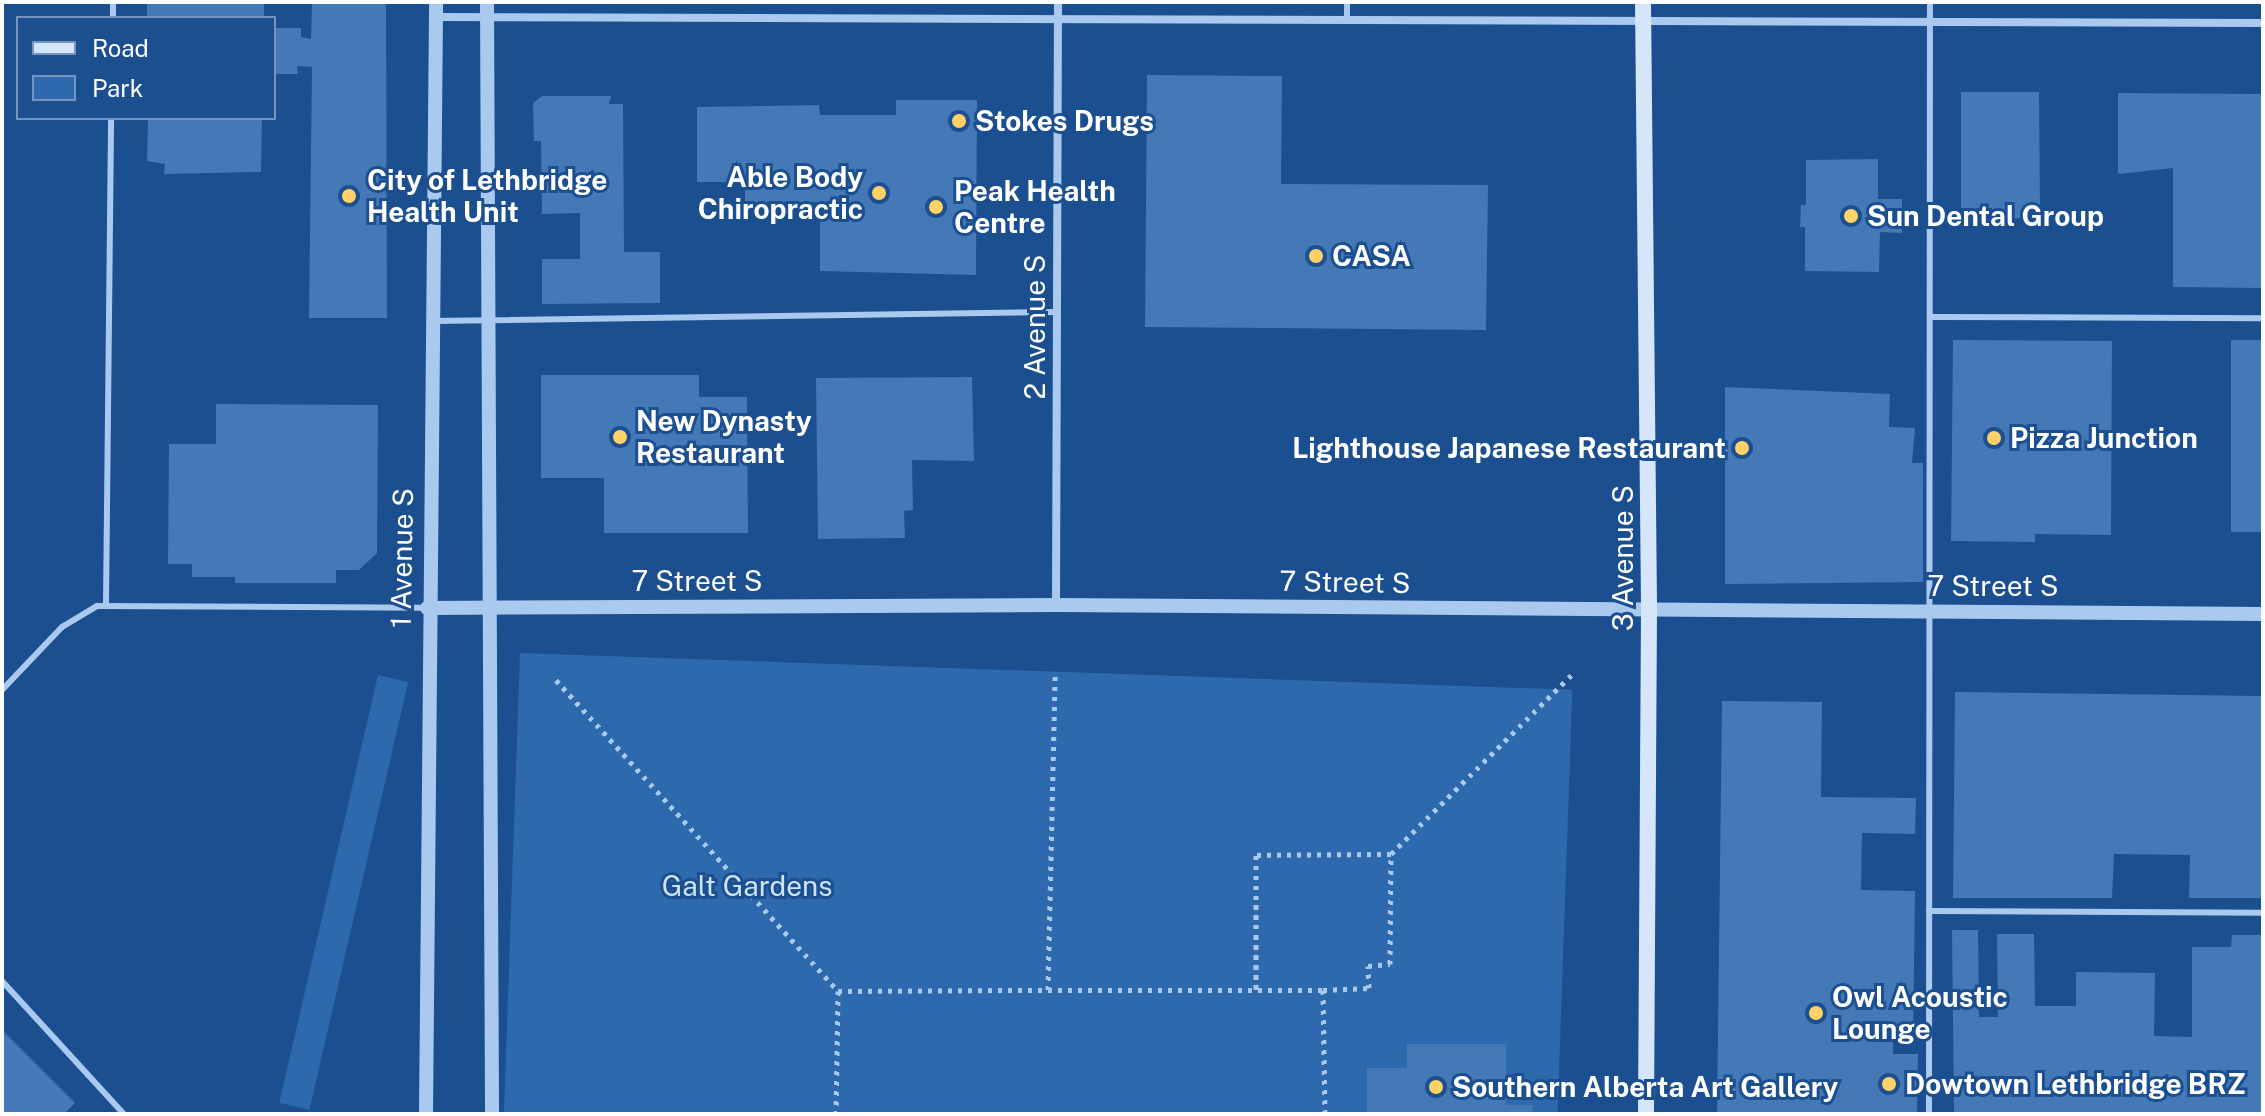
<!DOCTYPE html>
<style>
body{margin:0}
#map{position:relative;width:2265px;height:1116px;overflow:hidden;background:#1b4f8f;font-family:"Public Sans",sans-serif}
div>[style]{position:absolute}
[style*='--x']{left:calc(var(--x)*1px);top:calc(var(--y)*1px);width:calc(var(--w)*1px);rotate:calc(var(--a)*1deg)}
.green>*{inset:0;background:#2e69ad;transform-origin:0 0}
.building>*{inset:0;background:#4478b7;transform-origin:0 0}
.path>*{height:5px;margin-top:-2.5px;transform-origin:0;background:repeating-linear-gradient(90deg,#a9c9ee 0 4px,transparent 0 10px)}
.service>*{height:6px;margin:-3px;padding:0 3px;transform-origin:3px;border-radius:3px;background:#a9c9ee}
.minor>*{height:8px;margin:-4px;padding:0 4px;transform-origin:4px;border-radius:4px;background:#a9c9ee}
.tertiary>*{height:14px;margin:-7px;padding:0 7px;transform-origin:7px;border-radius:7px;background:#a9c9ee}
.secondary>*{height:16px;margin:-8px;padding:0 8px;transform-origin:8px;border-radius:8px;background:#d6e6fa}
.dots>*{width:22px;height:22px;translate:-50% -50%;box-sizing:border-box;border:4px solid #1b4f8f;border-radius:50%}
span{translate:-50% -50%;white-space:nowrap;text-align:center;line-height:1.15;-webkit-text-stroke:6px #1b4f8f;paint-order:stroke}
.poi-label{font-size:28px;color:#fff;font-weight:700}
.left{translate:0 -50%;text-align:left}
.right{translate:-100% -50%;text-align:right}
.street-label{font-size:28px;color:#fff}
.park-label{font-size:28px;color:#cfe3fa}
.frame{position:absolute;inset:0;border:4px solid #fff;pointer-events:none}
.legend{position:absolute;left:16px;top:16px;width:260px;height:104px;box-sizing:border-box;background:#1b4f8f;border:2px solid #7695bc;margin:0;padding:10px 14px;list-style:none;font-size:24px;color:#fff}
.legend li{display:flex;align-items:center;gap:16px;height:40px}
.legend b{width:40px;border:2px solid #7695bc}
</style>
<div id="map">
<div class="green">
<div style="left:520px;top:653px;width:1053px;height:461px;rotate:2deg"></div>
<div style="left:378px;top:675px;width:31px;height:439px;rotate:13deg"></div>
</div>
<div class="building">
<div style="left:147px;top:2px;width:117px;height:16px"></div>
<div style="clip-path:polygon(312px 2px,386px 2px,387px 318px,309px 318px,312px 67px,297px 66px,298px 74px,274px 74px,274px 28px,301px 28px,301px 37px,311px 39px)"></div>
<div style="clip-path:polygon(1147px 75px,1282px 76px,1281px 184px,1488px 185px,1486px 330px,1145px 327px)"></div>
<div style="clip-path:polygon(1961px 92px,2039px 92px,2040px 211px,2021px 211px,2021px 218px,2006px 219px,2006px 212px,1961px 210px)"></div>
<div style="clip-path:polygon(2118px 93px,2263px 94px,2263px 288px,2173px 287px,2173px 168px,2118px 174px)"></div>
<div style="clip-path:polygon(542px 96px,611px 96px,609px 104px,623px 104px,624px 252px,660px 252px,660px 303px,542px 304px,542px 259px,580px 259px,580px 213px,542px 214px,541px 141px,534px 141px,533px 103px)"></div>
<div style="clip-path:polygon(896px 100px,977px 100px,976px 275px,820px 271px,820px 202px,745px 202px,745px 182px,697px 182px,697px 107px,819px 105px,820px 115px,896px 115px)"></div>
<div style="clip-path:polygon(148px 118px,262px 118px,261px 172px,164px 174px,165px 164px,147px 161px)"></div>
<div style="clip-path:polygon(1878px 159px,1878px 199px,1902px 199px,1902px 233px,1880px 232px,1879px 272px,1805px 271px,1805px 227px,1800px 227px,1801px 205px,1806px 205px,1806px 160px)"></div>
<div style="clip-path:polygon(1953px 340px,2112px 341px,2111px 535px,2035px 534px,2035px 542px,1951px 541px)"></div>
<div style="left:2231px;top:340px;width:32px;height:192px"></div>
<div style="clip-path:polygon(541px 375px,699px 375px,699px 397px,747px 397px,748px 533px,604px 533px,604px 478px,541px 478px)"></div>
<div style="clip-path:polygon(972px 377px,974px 461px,912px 460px,913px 510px,904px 511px,905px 538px,818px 539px,816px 378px)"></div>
<div style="clip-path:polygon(1725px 387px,1890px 394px,1889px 427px,1915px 428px,1912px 463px,1923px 463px,1923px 582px,1725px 584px)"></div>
<div style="clip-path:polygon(216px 404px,378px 405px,377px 553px,359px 570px,336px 570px,336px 583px,235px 583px,235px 577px,192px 577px,192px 564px,168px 564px,169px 444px,216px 444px)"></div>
<div style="clip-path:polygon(1955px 692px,2263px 696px,2263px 898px,2189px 898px,2190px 855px,2114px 854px,2112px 898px,1953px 898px)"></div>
<div style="clip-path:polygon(1722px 701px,1822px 702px,1821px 797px,1916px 798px,1915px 834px,1862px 833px,1861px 890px,1915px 891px,1913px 1042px,1893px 1042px,1893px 1054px,1918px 1054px,1917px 1114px,1717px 1114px)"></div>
<div style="clip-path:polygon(1952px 930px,1978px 930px,1979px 1017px,1998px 1017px,1997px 934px,2034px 934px,2035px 1006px,2076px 1006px,2076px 972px,2155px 973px,2154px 1036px,2192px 1037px,2192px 947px,2231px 947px,2232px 935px,2263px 935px,2263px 1114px,1954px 1114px)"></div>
<div style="clip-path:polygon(2px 1030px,75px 1103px,64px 1114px,2px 1114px)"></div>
<div style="clip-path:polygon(1407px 1044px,1506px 1044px,1506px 1105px,1533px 1105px,1532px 1114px,1367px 1114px,1367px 1068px,1407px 1068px)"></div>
</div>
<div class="path">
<div style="--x:556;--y:680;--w:420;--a:47.8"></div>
<div style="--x:838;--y:991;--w:123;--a:90.9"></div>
<div style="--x:1391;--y:854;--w:257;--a:-44.8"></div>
<div style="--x:1048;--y:990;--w:314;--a:-88.7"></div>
<div style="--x:1323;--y:990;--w:124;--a:89.1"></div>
<div style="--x:838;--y:991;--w:210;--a:-0.3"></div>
<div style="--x:1048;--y:990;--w:275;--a:0"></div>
<div style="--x:1323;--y:990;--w:46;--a:-2.5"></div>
<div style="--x:1369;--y:988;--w:22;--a:-93"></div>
<div style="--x:1368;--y:966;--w:22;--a:-5"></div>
<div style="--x:1390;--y:964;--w:110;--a:-89.5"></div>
<div style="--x:1391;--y:854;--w:135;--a:179.6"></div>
<div style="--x:1256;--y:855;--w:135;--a:90"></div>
</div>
<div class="service">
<div style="--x:113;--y:18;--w:16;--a:-90"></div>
<div style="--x:1347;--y:21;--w:19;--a:-90"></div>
<div style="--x:1931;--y:317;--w:332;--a:0.2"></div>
<div style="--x:433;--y:321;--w:624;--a:-0.83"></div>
<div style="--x:106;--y:604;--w:486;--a:-89.4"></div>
<div style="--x:2;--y:690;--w:87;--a:-46.4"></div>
<div style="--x:62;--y:627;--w:41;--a:-31"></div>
<div style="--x:97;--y:606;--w:330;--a:0.3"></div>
<div style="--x:1929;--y:911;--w:334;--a:0.3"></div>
<div style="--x:2;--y:981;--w:180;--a:47.5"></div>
<div style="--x:1929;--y:1114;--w:1112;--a:-89.95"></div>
</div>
<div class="minor">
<div style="--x:435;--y:17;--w:1828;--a:0.19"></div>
<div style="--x:1056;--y:605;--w:603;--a:-89.81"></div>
</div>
<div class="tertiary">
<div style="--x:487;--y:2;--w:1112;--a:89.74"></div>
<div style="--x:427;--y:608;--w:629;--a:-0.27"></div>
<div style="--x:1056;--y:605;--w:1207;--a:0.43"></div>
<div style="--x:426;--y:1114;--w:1112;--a:-89.48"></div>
</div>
<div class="secondary">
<div style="--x:1643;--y:2;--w:608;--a:89.43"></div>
<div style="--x:1649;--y:610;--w:504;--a:90.34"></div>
</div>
<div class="dots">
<div style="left:959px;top:121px;background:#ffd166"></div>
<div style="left:879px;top:193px;background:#ffd166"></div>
<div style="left:349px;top:196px;background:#ffd166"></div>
<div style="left:936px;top:207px;background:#ffd166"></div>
<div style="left:1851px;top:216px;background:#ffd166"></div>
<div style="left:1316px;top:256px;background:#ffd166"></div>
<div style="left:620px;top:437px;background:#ffd166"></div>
<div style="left:1994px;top:438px;background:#ffd166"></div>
<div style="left:1742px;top:448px;background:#ffd166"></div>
<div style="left:1816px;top:1013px;background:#ffd166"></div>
<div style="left:1889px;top:1084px;background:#ffd166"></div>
<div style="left:1436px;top:1087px;background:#ffd166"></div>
</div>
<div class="poi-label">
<span class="left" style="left:975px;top:121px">Stokes Drugs</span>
<span class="right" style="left:863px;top:193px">Able Body<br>Chiropractic</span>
<span class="left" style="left:367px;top:196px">City of Lethbridge<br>Health Unit</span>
<span class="left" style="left:954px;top:207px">Peak Health<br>Centre</span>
<span class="left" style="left:1867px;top:216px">Sun Dental Group</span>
<span class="left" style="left:1332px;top:256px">CASA</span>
<span class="left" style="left:636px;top:437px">New Dynasty<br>Restaurant</span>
<span class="left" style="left:2010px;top:438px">Pizza Junction</span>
<span class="right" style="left:1726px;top:448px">Lighthouse Japanese Restaurant</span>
<span class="left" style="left:1832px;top:1013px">Owl Acoustic<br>Lounge</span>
<span class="left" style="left:1905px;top:1084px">Dowtown Lethbridge BRZ</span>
<span class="left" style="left:1452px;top:1087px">Southern Alberta Art Gallery</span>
</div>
<div class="street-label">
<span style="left:1035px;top:327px;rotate:-90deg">2 Avenue S</span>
<span style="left:402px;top:558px;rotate:-89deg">1 Avenue S</span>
<span style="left:1623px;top:558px;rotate:-90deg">3 Avenue S</span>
<span style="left:697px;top:581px">7 Street S</span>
<span style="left:1345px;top:582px;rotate:1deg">7 Street S</span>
<span style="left:1993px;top:586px">7 Street S</span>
</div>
<div class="park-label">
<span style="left:747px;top:886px">Galt Gardens</span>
</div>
<div class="frame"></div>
<ul class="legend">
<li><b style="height:10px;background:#d6e6fa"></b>Road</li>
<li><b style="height:22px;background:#2e69ad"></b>Park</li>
</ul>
</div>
